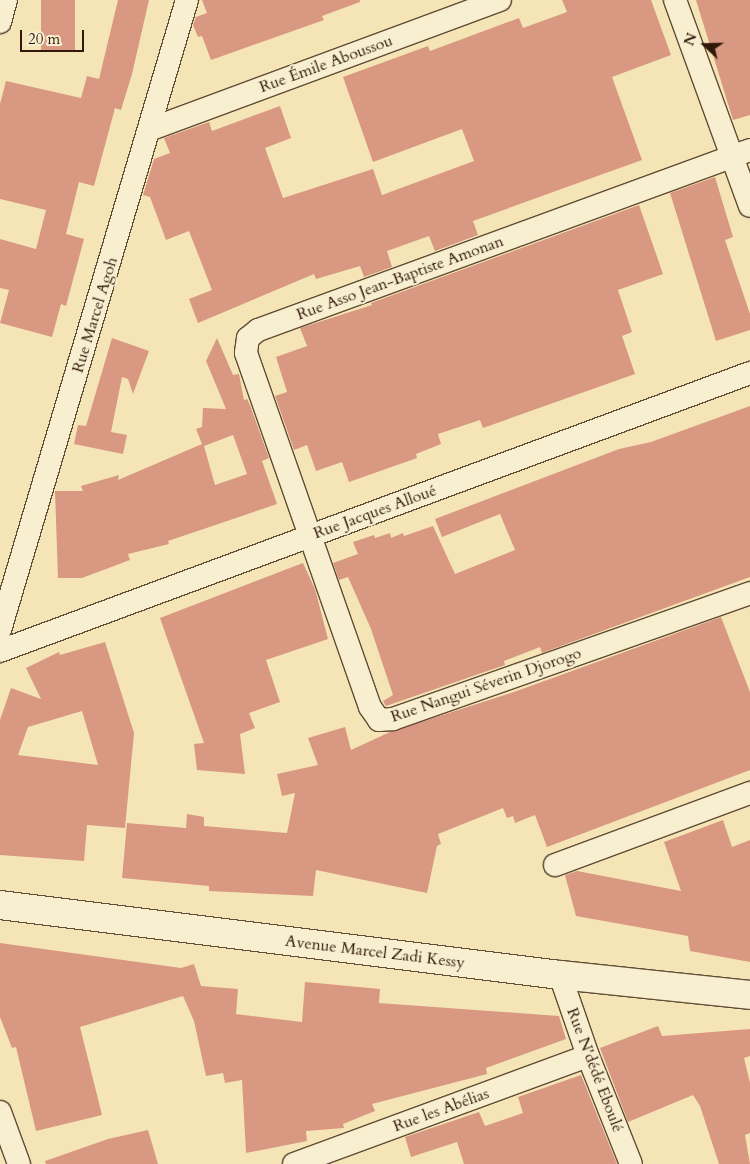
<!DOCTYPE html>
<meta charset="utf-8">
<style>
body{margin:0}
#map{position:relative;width:750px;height:1164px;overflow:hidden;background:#f5e5b6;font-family:Cardo,serif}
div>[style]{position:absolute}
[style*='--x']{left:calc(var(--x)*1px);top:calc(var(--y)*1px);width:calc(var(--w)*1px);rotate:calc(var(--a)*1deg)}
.building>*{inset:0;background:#d99882;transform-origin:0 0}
.roads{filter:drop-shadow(1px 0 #614c35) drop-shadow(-1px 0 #614c35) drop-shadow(0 1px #614c35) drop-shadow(0 -1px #614c35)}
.minor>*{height:22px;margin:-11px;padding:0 11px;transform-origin:11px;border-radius:11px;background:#f8eed0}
.tertiary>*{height:28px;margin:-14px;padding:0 14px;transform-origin:14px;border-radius:14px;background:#f8eed0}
span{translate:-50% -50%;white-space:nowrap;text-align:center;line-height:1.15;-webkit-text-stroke:4px #f8eed0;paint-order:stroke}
.street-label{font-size:16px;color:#30190a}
.north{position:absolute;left:680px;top:20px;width:50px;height:50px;-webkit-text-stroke:4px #f8eed0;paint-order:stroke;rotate:291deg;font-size:14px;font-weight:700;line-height:20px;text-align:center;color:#30190a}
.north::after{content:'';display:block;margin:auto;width:18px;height:22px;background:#30190a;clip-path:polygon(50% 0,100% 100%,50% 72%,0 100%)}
.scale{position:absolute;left:20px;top:30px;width:64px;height:22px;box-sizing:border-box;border:2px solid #30190a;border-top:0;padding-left:6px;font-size:15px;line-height:18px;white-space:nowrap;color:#30190a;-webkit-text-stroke:4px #f8eed0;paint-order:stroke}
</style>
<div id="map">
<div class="building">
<div style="left:41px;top:0;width:34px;height:51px"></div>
<div style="clip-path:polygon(118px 0,149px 0,132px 74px,121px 110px,115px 108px,94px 186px,79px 182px,66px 234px,84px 239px,66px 306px,61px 304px,52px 337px,0 323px,9px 290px,0 288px,0 239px,36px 249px,46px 210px,0 199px,0 104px,6px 81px,81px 98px,87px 76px,99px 79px)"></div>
<div style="clip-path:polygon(202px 0,360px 0,360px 2px,322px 16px,324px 20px,211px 60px,202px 36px,198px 37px,193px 25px,196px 17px,207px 13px)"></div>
<div style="clip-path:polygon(562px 0,651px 0,671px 55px,612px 77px,642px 160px,473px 221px,478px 235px,435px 251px,429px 236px,387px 251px,392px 267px,364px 277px,360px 266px,316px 279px,314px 274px,198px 323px,189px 299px,212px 290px,189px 231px,166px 240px,150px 197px,143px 195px,154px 159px,170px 153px,164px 138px,209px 122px,212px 131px,280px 106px,291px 138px,265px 148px,283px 198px,373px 169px,382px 195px,474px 161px,462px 129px,373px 162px,343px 77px,428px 46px,430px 51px,519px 18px,523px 28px,567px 12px)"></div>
<div style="clip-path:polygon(696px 0,750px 0,750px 115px,733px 120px)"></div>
<div style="clip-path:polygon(715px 177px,733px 237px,725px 240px,750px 314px,750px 330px,716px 341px,670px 193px)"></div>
<div style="clip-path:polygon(639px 205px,663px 274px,618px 290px,632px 332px,622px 336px,635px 374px,483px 428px,480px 420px,438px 434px,441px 444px,416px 454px,417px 458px,349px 482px,342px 462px,316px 471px,307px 445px,294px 450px,275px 396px,287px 392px,276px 357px,307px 346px,300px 328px,372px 305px,371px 303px)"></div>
<div style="clip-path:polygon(112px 338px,149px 351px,133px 394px,128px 379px,122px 377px,111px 432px,127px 435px,123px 454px,74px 444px,78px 425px,86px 426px)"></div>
<div style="clip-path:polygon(evenodd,217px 338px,233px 375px,239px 374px,244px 400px,247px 399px,250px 405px,269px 458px,262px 461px,277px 504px,168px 541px,169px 544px,128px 554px,130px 560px,82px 578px,58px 578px,55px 491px,83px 491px,81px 486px,119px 475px,118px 480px,202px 444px,196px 429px,202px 427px,203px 408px,226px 409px,206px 361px,217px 338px,233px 435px,247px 474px,215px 485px,204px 446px,233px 435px)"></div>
<div style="clip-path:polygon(750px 406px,750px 577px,542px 653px,540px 647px,504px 661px,505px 665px,386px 706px,383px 701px,393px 695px,371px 629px,348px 577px,339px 580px,333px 563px,358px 554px,353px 542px,374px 535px,375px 538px,390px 533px,391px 538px,403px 533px,404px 536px,433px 526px,455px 574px,515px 550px,500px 514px,442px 537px,435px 519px,619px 449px,651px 442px)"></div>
<div style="clip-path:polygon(303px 563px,315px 589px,328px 639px,266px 660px,280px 702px,249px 713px,255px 728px,240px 734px,245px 774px,197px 770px,194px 744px,204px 743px,160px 618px)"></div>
<div style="clip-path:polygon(721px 617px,750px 692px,750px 770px,547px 847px,535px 815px,515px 823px,513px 816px,507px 818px,503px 808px,438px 834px,441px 844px,437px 846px,427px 893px,316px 870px,313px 896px,209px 891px,209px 886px,122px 878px,127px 823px,186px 828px,187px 814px,204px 817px,204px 826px,287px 833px,295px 793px,282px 796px,277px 774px,318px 765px,308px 738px,345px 727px,351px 750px,390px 732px,514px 692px)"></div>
<div style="clip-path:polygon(evenodd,105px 642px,134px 733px,125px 828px,87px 825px,84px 861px,0 855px,0 720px,11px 688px,41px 699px,26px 668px,59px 652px,60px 655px,105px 642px,82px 711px,98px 765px,18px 755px,28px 727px,82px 711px)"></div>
<div style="clip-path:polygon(723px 820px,732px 847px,750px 840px,750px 962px,690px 951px,688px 936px,576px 916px,565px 875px,577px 871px,681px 891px,664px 842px)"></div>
<div style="clip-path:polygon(0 943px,181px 968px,194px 964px,201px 986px,238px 989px,236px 1014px,302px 1022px,305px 982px,327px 984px,380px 989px,379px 1003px,559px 1016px,566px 1039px,486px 1068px,487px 1074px,372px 1104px,375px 1111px,343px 1124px,344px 1128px,306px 1131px,307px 1141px,246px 1153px,242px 1080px,225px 1083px,223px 1073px,206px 1076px,194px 1021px,183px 996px,80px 1027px,102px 1115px,36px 1131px,16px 1047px,12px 1048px,0 1017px)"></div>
<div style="clip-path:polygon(658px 1026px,662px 1036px,750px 1029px,750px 1056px,744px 1058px,750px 1083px,750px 1133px,745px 1135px,750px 1164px,719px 1164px,700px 1106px,693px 1095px,628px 1122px,600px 1048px)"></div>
<div style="clip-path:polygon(581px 1075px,617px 1164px,464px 1164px,457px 1142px,411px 1157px,405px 1137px,479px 1112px,485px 1126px,523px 1113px,518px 1097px)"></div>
<div style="clip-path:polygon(148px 1130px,158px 1164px,46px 1164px,45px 1161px,108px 1139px)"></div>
</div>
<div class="roads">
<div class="minor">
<div style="--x:675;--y:0;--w:219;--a:70"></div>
<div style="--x:0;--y:22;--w:23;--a:-75"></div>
<div style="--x:151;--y:129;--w:372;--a:-20.3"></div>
<div style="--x:750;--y:150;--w:524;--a:159.9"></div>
<div style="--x:258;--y:330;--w:13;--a:141"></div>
<div style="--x:248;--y:338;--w:15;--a:98"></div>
<div style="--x:246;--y:353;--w:375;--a:70.7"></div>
<div style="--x:370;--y:707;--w:16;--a:55"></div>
<div style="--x:379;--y:720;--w:14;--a:-4"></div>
<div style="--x:393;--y:719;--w:379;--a:-19.4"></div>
<div style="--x:0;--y:630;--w:657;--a:-73.47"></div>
<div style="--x:0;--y:651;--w:800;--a:-20.34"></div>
<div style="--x:555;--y:865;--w:208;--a:-20.3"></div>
<div style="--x:560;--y:975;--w:86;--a:70.9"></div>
<div style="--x:588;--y:1056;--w:116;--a:68.3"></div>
<div style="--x:0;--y:1112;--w:55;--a:69.9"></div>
<div style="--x:294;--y:1164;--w:313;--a:-20.2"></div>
</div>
<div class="tertiary">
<div style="--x:0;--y:905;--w:564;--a:7.13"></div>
<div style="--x:560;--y:975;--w:191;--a:6"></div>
</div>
</div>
<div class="street-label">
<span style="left:326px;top:64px;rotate:-20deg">Rue Émile Aboussou</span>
<span style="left:400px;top:278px;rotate:-20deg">Rue Asso Jean-Baptiste Amonan</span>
<span style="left:95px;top:315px;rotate:-73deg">Rue Marcel Agoh</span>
<span style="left:375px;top:512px;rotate:-20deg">Rue Jacques Alloué</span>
<span style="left:486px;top:685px;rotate:-19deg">Rue Nangui Séverin Djorogo</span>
<span style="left:375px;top:952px;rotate:7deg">Avenue Marcel Zadi Kessy</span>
<span style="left:595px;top:1070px;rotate:69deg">Rue N'dédé Eboulé</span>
<span style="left:441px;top:1110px;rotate:-20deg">Rue les Abélias</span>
</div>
<div class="north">N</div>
<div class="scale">20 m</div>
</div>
